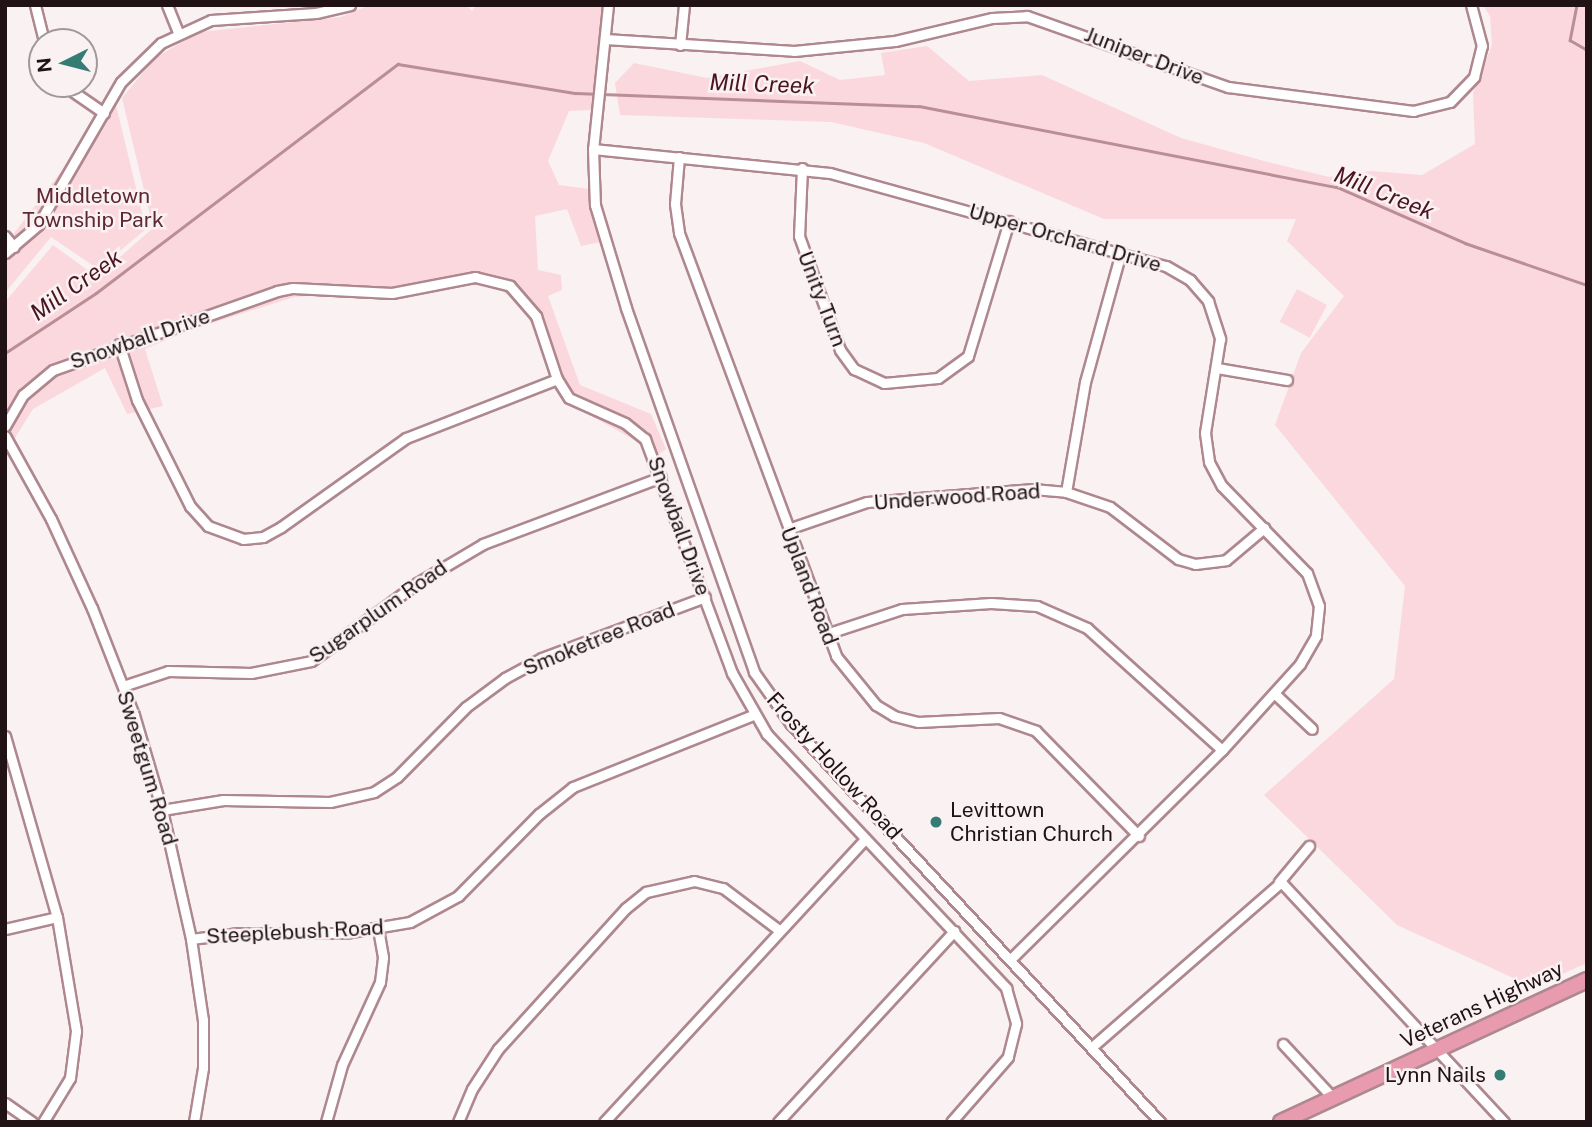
<!DOCTYPE html>
<style>
body{margin:0}
#map{position:relative;width:1592px;height:1127px;overflow:hidden;background:#f9f1f2;font-family:"Public Sans",sans-serif}
div>[style]{position:absolute}
[style*='--x']{left:calc(var(--x)*1px);top:calc(var(--y)*1px);width:calc(var(--w)*1px);rotate:calc(var(--a)*1deg)}
.green>*{inset:0;background:#fbd8de;transform-origin:0 0}
.stream>*{height:2.5px;margin:-1.25px;padding:0 1.25px;transform-origin:1.25px;border-radius:1.25px;background:#b98e95}
.roads{filter:drop-shadow(2px 0 #ae888e) drop-shadow(-2px 0 #ae888e) drop-shadow(0 2px #ae888e) drop-shadow(0 -2px #ae888e)}
.minor>*{height:9px;margin:-4.5px;padding:0 4.5px;transform-origin:4.5px;border-radius:4.5px;background:#fff}
.primary>*{height:14px;margin:-7px;padding:0 7px;transform-origin:7px;border-radius:7px;background:#e89baf}
.dots>*{width:19px;height:19px;translate:-50% -50%;box-sizing:border-box;border:4px solid #f9f1f2;border-radius:50%}
span{translate:-50% -50%;white-space:nowrap;text-align:center;line-height:1.15;-webkit-text-stroke:5px #f9f1f2;paint-order:stroke}
.street-label{font-size:21px;color:#201215}
.park-label{font-size:21px;color:#602735}
.poi-label{font-size:21px;color:#201215}
.left{translate:0 -50%;text-align:left}
.right{translate:-100% -50%;text-align:right}
.water-label{font-size:23px;color:#4b1423;font-style:italic}
.frame{position:absolute;inset:0;border:7px solid #201215;pointer-events:none}
.north{position:absolute;left:28px;top:28px;width:70px;height:70px;box-sizing:border-box;background:#f9f1f2;border:2px solid #a2989a;border-radius:50%;rotate:264deg;font-size:19px;font-weight:700;line-height:28px;text-align:center;color:#201215}
.north::after{content:'';display:block;margin:auto;width:24px;height:32px;background:#357c75;clip-path:polygon(50% 0,100% 100%,50% 72%,0 100%)}
</style>
<div id="map">
<div class="green">
<div style="clip-path:polygon(370px 5px,466px 5px,472px 11px,476px 5px,602px 5px,593px 110px,569px 111px,548px 161px,559px 185px,589px 189px,601px 242px,581px 246px,567px 209px,535px 216px,538px 270px,561px 275px,562px 290px,548px 296px,580px 385px,651px 414px,666px 449px,659px 454px,562px 399px,524px 307px,495px 286px,468px 285px,294px 297px,190px 330px,145px 349px,163px 406px,127px 414px,105px 368px,33px 409px,5px 454px,5px 302px,53px 245px,97px 277px,153px 228px,122px 98px,155px 58px,199px 32px,341px 17px)"></div>
<div style="clip-path:polygon(1483px 5px,1587px 5px,1587px 963px,1533px 987px,1397px 925px,1264px 795px,1394px 679px,1405px 586px,1275px 425px,1301px 353px,1344px 296px,1287px 241px,1296px 219px,1104px 219px,924px 143px,831px 122px,620px 115px,615px 83px,634px 63px,707px 78px,800px 61px,840px 80px,885px 75px,881px 53px,927px 46px,969px 81px,1042px 75px,1181px 138px,1264px 161px,1329px 177px,1371px 171px,1422px 175px,1475px 144px,1473px 93px,1492px 45px,1490px 16px)"></div>
<div style="clip-path:polygon(115px 101px,146px 229px,98px 269px,51px 237px,5px 293px,5px 245px)"></div>
<div style="left:1297px;top:289px;width:34px;height:37px;rotate:28deg"></div>
</div>
<div class="stream">
<div style="--x:1577;--y:5;--w:36;--a:101"></div>
<div style="--x:1570;--y:40;--w:20;--a:30"></div>
<div style="--x:5;--y:353;--w:109;--a:-33.4"></div>
<div style="--x:96;--y:293;--w:379;--a:-37.2"></div>
<div style="--x:398;--y:64;--w:180;--a:9.3"></div>
<div style="--x:576;--y:93;--w:343;--a:2.2"></div>
<div style="--x:919;--y:106;--w:426;--a:11"></div>
<div style="--x:1337;--y:187;--w:140;--a:23.6"></div>
<div style="--x:1465;--y:243;--w:129;--a:19"></div>
</div>
<div class="roads">
<div class="minor">
<div style="--x:35;--y:5;--w:38;--a:76"></div>
<div style="--x:167;--y:5;--w:29;--a:68"></div>
<div style="--x:608;--y:5;--w:145;--a:95.9"></div>
<div style="--x:593;--y:149;--w:56;--a:88"></div>
<div style="--x:595;--y:205;--w:108;--a:73.2"></div>
<div style="--x:626;--y:308;--w:386;--a:70.6"></div>
<div style="--x:754;--y:672;--w:64;--a:54.6"></div>
<div style="--x:791;--y:724;--w:543;--a:47.17"></div>
<div style="--x:605;--y:39;--w:189;--a:3.6"></div>
<div style="--x:794;--y:51;--w:101;--a:-5.7"></div>
<div style="--x:895;--y:41;--w:100;--a:-13.3"></div>
<div style="--x:992;--y:18;--w:35;--a:-3"></div>
<div style="--x:1027;--y:16;--w:213;--a:19.5"></div>
<div style="--x:1228;--y:87;--w:187;--a:7.4"></div>
<div style="--x:1413;--y:111;--w:38;--a:-14"></div>
<div style="--x:1450;--y:102;--w:35;--a:-46"></div>
<div style="--x:1474;--y:77;--w:32;--a:-76"></div>
<div style="--x:1482;--y:46;--w:42;--a:-105"></div>
<div style="--x:680;--y:45;--w:40;--a:-84.3"></div>
<div style="--x:62;--y:84;--w:51;--a:34.6"></div>
<div style="--x:593;--y:149;--w:238;--a:5.8"></div>
<div style="--x:830;--y:173;--w:349;--a:15.5"></div>
<div style="--x:1166;--y:266;--w:28;--a:30"></div>
<div style="--x:1190;--y:280;--w:28;--a:49"></div>
<div style="--x:1208;--y:301;--w:40;--a:72"></div>
<div style="--x:1220;--y:339;--w:95;--a:99.1"></div>
<div style="--x:1205;--y:433;--w:29;--a:82"></div>
<div style="--x:1209;--y:462;--w:27;--a:62"></div>
<div style="--x:1222;--y:486;--w:122;--a:45.7"></div>
<div style="--x:1307;--y:573;--w:35;--a:70"></div>
<div style="--x:1319;--y:606;--w:30;--a:96"></div>
<div style="--x:1316;--y:636;--w:32;--a:120"></div>
<div style="--x:1300;--y:664;--w:116;--a:132.2"></div>
<div style="--x:1222;--y:750;--w:297;--a:135.3"></div>
<div style="--x:679;--y:157;--w:47;--a:94.9"></div>
<div style="--x:675;--y:204;--w:29;--a:82"></div>
<div style="--x:679;--y:233;--w:451;--a:69.6"></div>
<div style="--x:836;--y:656;--w:63;--a:50.8"></div>
<div style="--x:876;--y:705;--w:21;--a:31"></div>
<div style="--x:894;--y:716;--w:25;--a:14"></div>
<div style="--x:918;--y:722;--w:81;--a:-2.8"></div>
<div style="--x:999;--y:718;--w:39;--a:19"></div>
<div style="--x:1036;--y:731;--w:147;--a:45.6"></div>
<div style="--x:802;--y:168;--w:68;--a:92.5"></div>
<div style="--x:799;--y:236;--w:121;--a:70.2"></div>
<div style="--x:840;--y:350;--w:24;--a:54"></div>
<div style="--x:854;--y:369;--w:33;--a:25"></div>
<div style="--x:884;--y:383;--w:54;--a:-5.3"></div>
<div style="--x:938;--y:378;--w:37;--a:-36"></div>
<div style="--x:968;--y:356;--w:141;--a:-73.1"></div>
<div style="--x:5;--y:236;--w:14;--a:51"></div>
<div style="--x:5;--y:253;--w:43;--a:-40.3"></div>
<div style="--x:38;--y:225;--w:165;--a:-59.9"></div>
<div style="--x:121;--y:82;--w:56;--a:-44.3"></div>
<div style="--x:161;--y:43;--w:55;--a:-24.7"></div>
<div style="--x:211;--y:20;--w:105;--a:-3.8"></div>
<div style="--x:316;--y:13;--w:35;--a:-13"></div>
<div style="--x:119;--y:344;--w:59;--a:72.2"></div>
<div style="--x:137;--y:400;--w:119;--a:63.4"></div>
<div style="--x:190;--y:506;--w:27;--a:48"></div>
<div style="--x:208;--y:526;--w:37;--a:20"></div>
<div style="--x:243;--y:539;--w:20;--a:-6"></div>
<div style="--x:263;--y:537;--w:21;--a:-29"></div>
<div style="--x:281;--y:527;--w:153;--a:-35.5"></div>
<div style="--x:406;--y:438;--w:162;--a:-21.3"></div>
<div style="--x:1217;--y:368;--w:71;--a:9.7"></div>
<div style="--x:5;--y:426;--w:36;--a:-60"></div>
<div style="--x:23;--y:395;--w:39;--a:-40"></div>
<div style="--x:53;--y:370;--w:238;--a:-19.4"></div>
<div style="--x:277;--y:291;--w:16;--a:-11"></div>
<div style="--x:293;--y:288;--w:99;--a:2.9"></div>
<div style="--x:392;--y:293;--w:85;--a:-10.9"></div>
<div style="--x:475;--y:277;--w:36;--a:14"></div>
<div style="--x:510;--y:286;--w:40;--a:49"></div>
<div style="--x:536;--y:316;--w:66;--a:71.6"></div>
<div style="--x:557;--y:379;--w:22;--a:58"></div>
<div style="--x:569;--y:398;--w:61;--a:24.1"></div>
<div style="--x:625;--y:423;--w:26;--a:39"></div>
<div style="--x:645;--y:439;--w:250;--a:69.6"></div>
<div style="--x:732;--y:673;--w:70;--a:60.2"></div>
<div style="--x:767;--y:734;--w:349;--a:46.7"></div>
<div style="--x:1006;--y:988;--w:37;--a:74"></div>
<div style="--x:1016;--y:1024;--w:34;--a:104"></div>
<div style="--x:1008;--y:1057;--w:86;--a:131.2"></div>
<div style="--x:5;--y:436;--w:95;--a:61"></div>
<div style="--x:51;--y:519;--w:98;--a:65.3"></div>
<div style="--x:92;--y:608;--w:115;--a:68.6"></div>
<div style="--x:134;--y:715;--w:99;--a:73.6"></div>
<div style="--x:162;--y:810;--w:132;--a:77.3"></div>
<div style="--x:191;--y:939;--w:82;--a:81.6"></div>
<div style="--x:203;--y:1020;--w:48;--a:90"></div>
<div style="--x:203;--y:1068;--w:55;--a:99.5"></div>
<div style="--x:1066;--y:492;--w:112;--a:-80.2"></div>
<div style="--x:1085;--y:382;--w:135;--a:-74.5"></div>
<div style="--x:788;--y:529;--w:83;--a:-18.9"></div>
<div style="--x:867;--y:502;--w:167;--a:-4.5"></div>
<div style="--x:1033;--y:489;--w:33;--a:5"></div>
<div style="--x:1066;--y:492;--w:46;--a:18.8"></div>
<div style="--x:1110;--y:507;--w:86;--a:37.4"></div>
<div style="--x:1178;--y:559;--w:18;--a:16"></div>
<div style="--x:1195;--y:564;--w:31;--a:-7"></div>
<div style="--x:1226;--y:560;--w:50;--a:-40.1"></div>
<div style="--x:826;--y:634;--w:80;--a:-18.2"></div>
<div style="--x:902;--y:609;--w:89;--a:-3.9"></div>
<div style="--x:991;--y:603;--w:46;--a:3.7"></div>
<div style="--x:1037;--y:606;--w:55;--a:23.7"></div>
<div style="--x:1087;--y:628;--w:182;--a:42.1"></div>
<div style="--x:123;--y:686;--w:47;--a:-18.4"></div>
<div style="--x:168;--y:671;--w:83;--a:1.4"></div>
<div style="--x:251;--y:673;--w:61;--a:-11.3"></div>
<div style="--x:311;--y:661;--w:132;--a:-36.3"></div>
<div style="--x:417;--y:583;--w:77;--a:-30.6"></div>
<div style="--x:483;--y:544;--w:190;--a:-20.6"></div>
<div style="--x:1274;--y:693;--w:52;--a:43.5"></div>
<div style="--x:5;--y:736;--w:188;--a:74"></div>
<div style="--x:57;--y:917;--w:116;--a:80.5"></div>
<div style="--x:76;--y:1031;--w:47;--a:97.3"></div>
<div style="--x:70;--y:1078;--w:52;--a:121.5"></div>
<div style="--x:162;--y:810;--w:62;--a:-9.3"></div>
<div style="--x:223;--y:800;--w:107;--a:1.1"></div>
<div style="--x:330;--y:802;--w:45;--a:-12.8"></div>
<div style="--x:374;--y:792;--w:27;--a:-33"></div>
<div style="--x:397;--y:777;--w:98;--a:-45.4"></div>
<div style="--x:466;--y:707;--w:49;--a:-36.6"></div>
<div style="--x:505;--y:678;--w:42;--a:-28.4"></div>
<div style="--x:542;--y:658;--w:174;--a:-20.5"></div>
<div style="--x:1279;--y:882;--w:47;--a:-50.2"></div>
<div style="--x:5;--y:929;--w:53;--a:-13"></div>
<div style="--x:191;--y:939;--w:48;--a:-7.1"></div>
<div style="--x:239;--y:933;--w:106;--a:0"></div>
<div style="--x:345;--y:933;--w:66;--a:-9.6"></div>
<div style="--x:410;--y:922;--w:55;--a:-28.4"></div>
<div style="--x:458;--y:896;--w:115;--a:-45.4"></div>
<div style="--x:539;--y:814;--w:43;--a:-38.5"></div>
<div style="--x:573;--y:787;--w:194;--a:-21.8"></div>
<div style="--x:1283;--y:1044;--w:74;--a:47.2"></div>
<div style="--x:1092;--y:1047;--w:251;--a:-41.1"></div>
<div style="--x:1281;--y:882;--w:328;--a:47.1"></div>
<div style="--x:5;--y:1103;--w:33;--a:35"></div>
<div style="--x:326;--y:1122;--w:59;--a:-74.3"></div>
<div style="--x:342;--y:1065;--w:91;--a:-65.4"></div>
<div style="--x:380;--y:982;--w:25;--a:-83"></div>
<div style="--x:383;--y:957;--w:27;--a:-100"></div>
<div style="--x:458;--y:1122;--w:36;--a:-67"></div>
<div style="--x:472;--y:1089;--w:48;--a:-57"></div>
<div style="--x:498;--y:1049;--w:190;--a:-47.8"></div>
<div style="--x:626;--y:908;--w:26;--a:-39"></div>
<div style="--x:646;--y:892;--w:49;--a:-12.9"></div>
<div style="--x:694;--y:881;--w:30;--a:14"></div>
<div style="--x:723;--y:888;--w:70;--a:36.9"></div>
<div style="--x:604;--y:1122;--w:385;--a:-47.3"></div>
<div style="--x:778;--y:1122;--w:260;--a:-47.3"></div>
</div>
<div class="primary">
<div style="--x:1281;--y:1122;--w:337;--a:-24.9"></div>
</div>
</div>
<div class="dots">
<div style="left:936px;top:822px;background:#357c75"></div>
<div style="left:1500px;top:1075px;background:#357c75"></div>
</div>
<div class="street-label">
<span style="left:1144px;top:56px;rotate:21deg">Juniper Drive</span>
<span style="left:1065px;top:238px;rotate:16deg">Upper Orchard Drive</span>
<span style="left:822px;top:299px;rotate:69deg">Unity Turn</span>
<span style="left:140px;top:339px;rotate:-19deg">Snowball Drive</span>
<span style="left:957px;top:497px;rotate:-4deg">Underwood Road</span>
<span style="left:679px;top:526px;rotate:70deg">Snowball Drive</span>
<span style="left:809px;top:586px;rotate:69deg">Upland Road</span>
<span style="left:378px;top:612px;rotate:-35deg">Sugarplum Road</span>
<span style="left:599px;top:639px;rotate:-22deg">Smoketree Road</span>
<span style="left:834px;top:766px;rotate:48deg">Frosty Hollow Road</span>
<span style="left:147px;top:768px;rotate:73deg">Sweetgum Road</span>
<span style="left:295px;top:932px;rotate:-3deg">Steeplebush Road</span>
<span style="left:1482px;top:1005px;rotate:-25deg">Veterans Highway</span>
</div>
<div class="park-label">
<span style="left:93px;top:208px">Middletown<br>Township Park</span>
</div>
<div class="poi-label">
<span class="left" style="left:950px;top:822px">Levittown<br>Christian Church</span>
<span class="right" style="left:1486px;top:1075px">Lynn Nails</span>
</div>
<div class="water-label">
<span style="left:762px;top:84px;rotate:2deg">Mill Creek</span>
<span style="left:1384px;top:193px;rotate:22deg">Mill Creek</span>
<span style="left:76px;top:285px;rotate:-35deg">Mill Creek</span>
</div>
<div class="frame"></div>
<div class="north">N</div>
</div>
